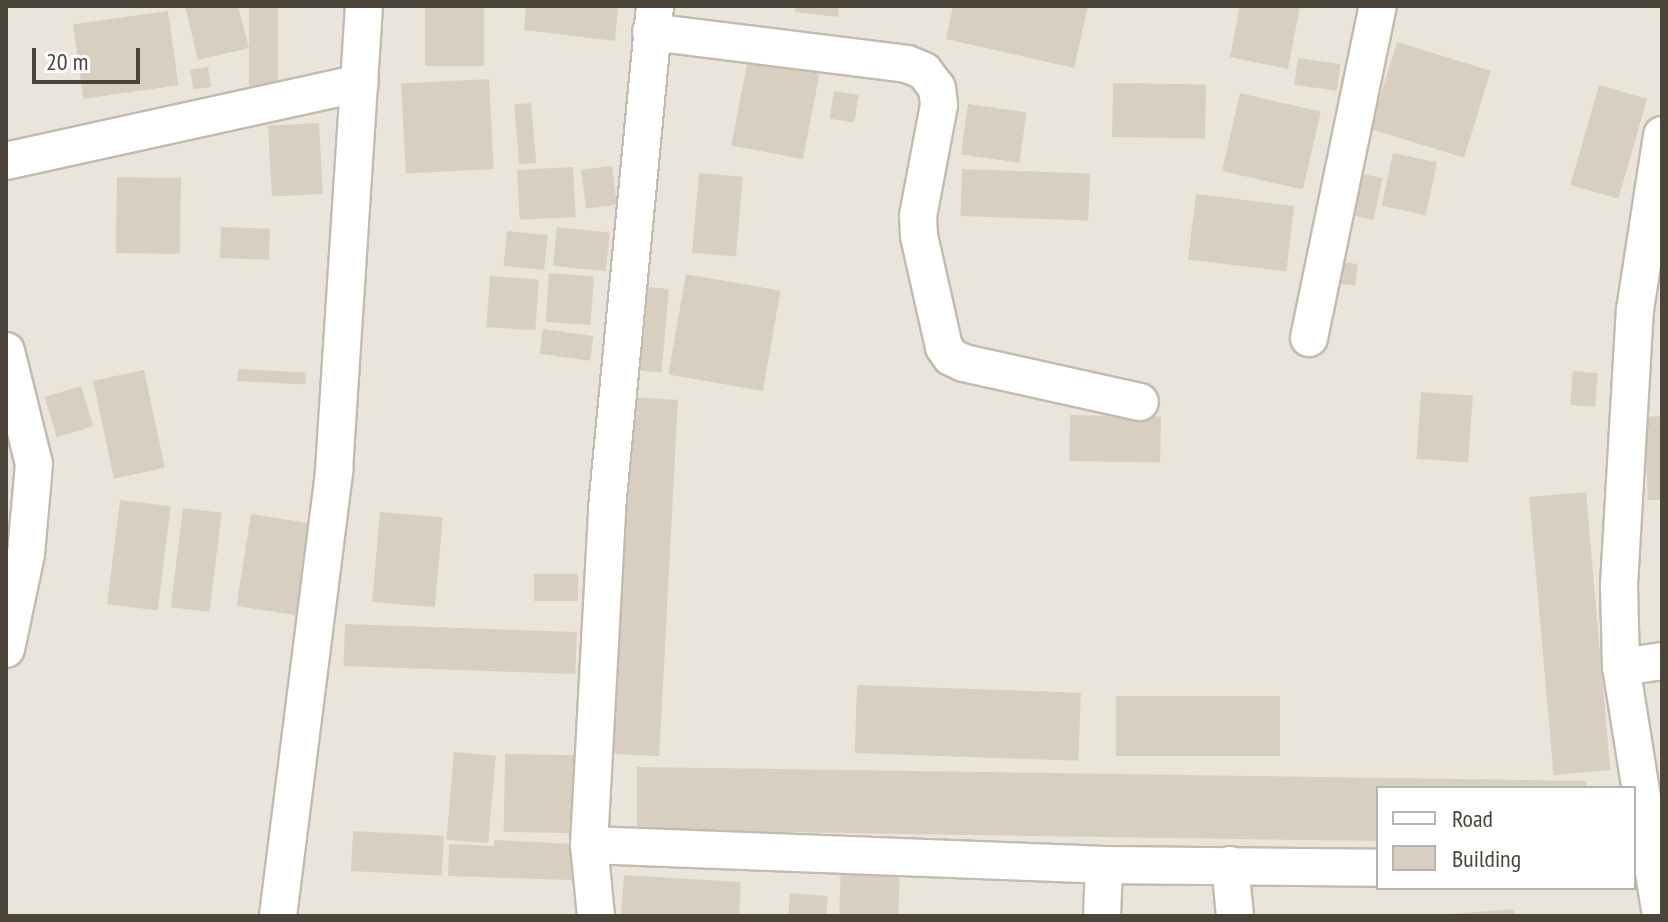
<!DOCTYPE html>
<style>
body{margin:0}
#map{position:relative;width:1668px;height:922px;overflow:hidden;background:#f6f3ec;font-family:"PT Sans Narrow",sans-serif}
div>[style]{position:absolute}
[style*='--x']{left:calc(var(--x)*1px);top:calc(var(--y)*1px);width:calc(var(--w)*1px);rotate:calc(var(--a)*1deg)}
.residential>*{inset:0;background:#eae5da}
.building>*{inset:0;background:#d8cfc1;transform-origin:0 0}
.roads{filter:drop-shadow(2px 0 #c2bbae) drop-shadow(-2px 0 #c2bbae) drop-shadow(0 2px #c2bbae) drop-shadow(0 -2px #c2bbae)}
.street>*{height:36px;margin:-18px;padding:0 18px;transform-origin:18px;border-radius:18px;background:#fff}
span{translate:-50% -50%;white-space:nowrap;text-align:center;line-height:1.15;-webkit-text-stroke:7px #fff;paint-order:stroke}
.frame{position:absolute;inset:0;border:8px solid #4b4439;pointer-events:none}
.legend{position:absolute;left:1376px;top:786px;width:260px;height:104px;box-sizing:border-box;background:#fff;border:2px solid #b7b4b0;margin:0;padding:10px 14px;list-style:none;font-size:24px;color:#4b4439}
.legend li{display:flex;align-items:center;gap:16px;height:40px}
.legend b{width:40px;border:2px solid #b7b4b0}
.scale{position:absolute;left:32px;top:48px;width:108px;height:36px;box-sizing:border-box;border:4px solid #4b4439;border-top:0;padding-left:10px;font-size:24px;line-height:28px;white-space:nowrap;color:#4b4439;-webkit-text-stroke:6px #fff;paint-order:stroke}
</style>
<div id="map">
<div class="residential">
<div style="clip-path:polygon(evenodd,6px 6px,1662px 6px,1662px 916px,6px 916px,6px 6px,1378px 788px,1634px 788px,1634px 888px,1378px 888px,1378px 788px)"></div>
</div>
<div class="building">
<div style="clip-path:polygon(185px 6px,238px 6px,249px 48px,198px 60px)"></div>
<div style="left:249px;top:6px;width:29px;height:83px"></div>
<div style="left:425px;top:6px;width:59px;height:60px"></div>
<div style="clip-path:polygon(526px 6px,618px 6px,615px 41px,524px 30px)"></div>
<div style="clip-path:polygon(796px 6px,839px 6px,838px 17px,795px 12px)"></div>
<div style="clip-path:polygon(953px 6px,1088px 6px,1074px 68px,946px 39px)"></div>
<div style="clip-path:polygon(1240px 6px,1300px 6px,1288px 69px,1230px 57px)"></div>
<div style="left:168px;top:11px;width:75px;height:96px;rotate:82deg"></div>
<div style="left:1397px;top:42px;width:98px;height:91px;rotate:17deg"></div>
<div style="left:1298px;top:58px;width:43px;height:27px;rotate:8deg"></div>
<div style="left:748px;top:59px;width:73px;height:88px;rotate:11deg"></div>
<div style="left:208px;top:67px;width:20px;height:18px;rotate:81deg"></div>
<div style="left:489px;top:79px;width:90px;height:88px;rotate:87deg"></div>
<div style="left:1113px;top:83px;width:93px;height:54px;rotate:1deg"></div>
<div style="left:1599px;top:85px;width:50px;height:104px;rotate:16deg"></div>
<div style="left:834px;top:91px;width:25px;height:28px;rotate:9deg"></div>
<div style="left:1240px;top:93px;width:83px;height:80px;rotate:13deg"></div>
<div style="left:531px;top:103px;width:60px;height:17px;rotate:85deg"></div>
<div style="left:968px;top:104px;width:59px;height:51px;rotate:8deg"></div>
<div style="left:319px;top:123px;width:71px;height:51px;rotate:87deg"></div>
<div style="left:1393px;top:153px;width:45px;height:54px;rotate:12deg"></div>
<div style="left:612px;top:166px;width:39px;height:31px;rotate:83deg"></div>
<div style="left:573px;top:167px;width:50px;height:56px;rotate:87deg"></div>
<div style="left:962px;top:169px;width:128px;height:47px;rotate:2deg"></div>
<div style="left:699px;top:173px;width:44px;height:80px;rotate:5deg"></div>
<div style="left:1359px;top:173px;width:24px;height:43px;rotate:12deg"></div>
<div style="left:117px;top:177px;width:64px;height:76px;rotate:1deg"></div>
<div style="left:1196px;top:194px;width:99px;height:66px;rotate:7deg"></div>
<div style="left:221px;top:227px;width:49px;height:31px;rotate:2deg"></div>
<div style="left:557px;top:227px;width:53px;height:39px;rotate:6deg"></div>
<div style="left:507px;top:231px;width:41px;height:35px;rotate:6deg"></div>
<div style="left:1342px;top:262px;width:16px;height:22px;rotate:7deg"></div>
<div style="left:549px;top:273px;width:45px;height:49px;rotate:4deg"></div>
<div style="left:686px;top:274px;width:96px;height:102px;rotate:10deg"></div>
<div style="left:490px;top:276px;width:49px;height:51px;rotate:4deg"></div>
<div style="left:636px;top:286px;width:33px;height:84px;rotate:5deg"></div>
<div style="left:543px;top:329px;width:51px;height:25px;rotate:8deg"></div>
<div style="left:238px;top:369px;width:68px;height:12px;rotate:3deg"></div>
<div style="left:144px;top:370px;width:100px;height:52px;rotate:78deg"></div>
<div style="left:1573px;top:371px;width:25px;height:34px;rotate:5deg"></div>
<div style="left:81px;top:386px;width:42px;height:38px;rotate:73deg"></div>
<div style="left:1421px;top:392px;width:52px;height:67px;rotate:4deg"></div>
<div style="left:624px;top:397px;width:54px;height:357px;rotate:3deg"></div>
<div style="left:1070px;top:415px;width:91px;height:46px;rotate:1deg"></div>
<div style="clip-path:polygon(1662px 416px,1662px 500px,1648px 500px,1644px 417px)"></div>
<div style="left:1586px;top:492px;width:279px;height:57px;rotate:85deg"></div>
<div style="left:120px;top:500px;width:51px;height:105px;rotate:7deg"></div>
<div style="left:183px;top:508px;width:39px;height:100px;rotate:7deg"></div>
<div style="left:380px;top:512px;width:63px;height:90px;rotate:5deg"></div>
<div style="left:251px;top:514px;width:64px;height:93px;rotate:9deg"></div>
<div style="left:534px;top:574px;width:44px;height:27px"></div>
<div style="left:345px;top:624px;width:232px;height:42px;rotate:2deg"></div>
<div style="left:857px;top:685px;width:224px;height:68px;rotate:2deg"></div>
<div style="left:1116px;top:696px;width:164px;height:60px"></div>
<div style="left:454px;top:752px;width:42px;height:88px;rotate:5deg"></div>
<div style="left:505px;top:754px;width:72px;height:78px;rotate:1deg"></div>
<div style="clip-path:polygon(637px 767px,1586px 781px,1586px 788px,1378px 788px,1378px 841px,637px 830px)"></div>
<div style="left:353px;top:831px;width:91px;height:40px;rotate:3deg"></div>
<div style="clip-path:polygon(494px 840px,573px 844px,572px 880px,448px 876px,449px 844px,494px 846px)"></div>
<div style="left:841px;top:865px;width:59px;height:50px;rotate:2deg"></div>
<div style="clip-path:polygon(624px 875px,741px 882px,739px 916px,621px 916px)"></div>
<div style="clip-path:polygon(790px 893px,828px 896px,826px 916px,788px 916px)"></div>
<div style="clip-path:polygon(1514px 909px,1514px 916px,1450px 916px,1450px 914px)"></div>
</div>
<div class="roads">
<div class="street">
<div style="--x:651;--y:32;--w:258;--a:7.1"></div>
<div style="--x:907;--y:64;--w:18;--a:22"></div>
<div style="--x:924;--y:71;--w:21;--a:53"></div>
<div style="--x:937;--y:88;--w:17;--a:83"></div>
<div style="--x:939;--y:105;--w:113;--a:100.7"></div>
<div style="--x:918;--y:216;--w:20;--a:87"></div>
<div style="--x:919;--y:236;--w:114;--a:77.3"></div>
<div style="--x:944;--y:347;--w:12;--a:55"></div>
<div style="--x:951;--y:357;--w:14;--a:25"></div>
<div style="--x:964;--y:363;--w:180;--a:12.5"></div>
<div style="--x:6;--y:161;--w:362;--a:-12.4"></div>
<div style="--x:1309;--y:338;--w:339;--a:-78.3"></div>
<div style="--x:6;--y:351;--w:116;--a:76.1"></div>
<div style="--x:34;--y:464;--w:90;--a:95.1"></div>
<div style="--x:26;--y:554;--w:97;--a:101.9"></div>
<div style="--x:1621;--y:667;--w:41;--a:-8.3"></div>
<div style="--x:589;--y:845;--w:515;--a:2.22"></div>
<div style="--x:1104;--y:865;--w:274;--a:0.6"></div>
<div style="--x:1230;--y:865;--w:51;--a:84.4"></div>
<div style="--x:278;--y:916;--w:450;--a:-82.8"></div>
<div style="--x:334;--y:470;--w:465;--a:-86.3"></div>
<div style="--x:596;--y:916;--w:71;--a:-95.6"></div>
<div style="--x:589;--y:845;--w:337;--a:-86.9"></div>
<div style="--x:607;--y:508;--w:504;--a:-84.54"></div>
<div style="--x:1102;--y:916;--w:51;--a:-87.8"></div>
<div style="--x:1661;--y:916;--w:252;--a:-99.1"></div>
<div style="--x:1621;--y:667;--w:82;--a:-91.4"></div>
<div style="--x:1619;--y:585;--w:275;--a:-86.7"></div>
<div style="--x:1635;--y:310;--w:177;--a:-81.2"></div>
</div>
</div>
<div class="frame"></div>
<ul class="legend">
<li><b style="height:10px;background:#fff"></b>Road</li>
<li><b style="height:22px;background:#d8cfc1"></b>Building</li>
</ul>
<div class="scale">20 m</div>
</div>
